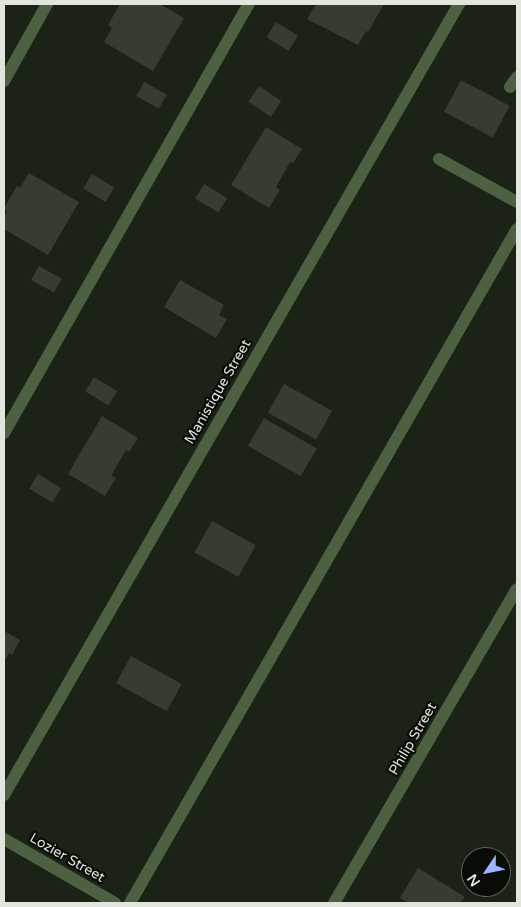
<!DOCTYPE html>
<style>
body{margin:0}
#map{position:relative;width:521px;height:907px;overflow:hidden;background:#1b2317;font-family:"Varela Round",sans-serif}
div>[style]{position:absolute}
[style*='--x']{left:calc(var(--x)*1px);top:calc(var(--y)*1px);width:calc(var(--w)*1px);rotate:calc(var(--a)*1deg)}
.building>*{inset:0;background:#343d30;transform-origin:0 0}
.minor>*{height:12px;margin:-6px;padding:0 6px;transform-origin:6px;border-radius:6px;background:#4d6142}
span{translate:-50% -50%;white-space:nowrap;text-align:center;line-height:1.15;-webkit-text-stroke:4.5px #080b06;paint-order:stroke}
.street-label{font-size:14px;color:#e0e5dd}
.frame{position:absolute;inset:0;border:5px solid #e0e5dd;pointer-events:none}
.north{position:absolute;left:461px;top:847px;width:50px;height:50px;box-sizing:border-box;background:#080b06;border:1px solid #5e625c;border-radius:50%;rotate:236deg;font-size:14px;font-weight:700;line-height:20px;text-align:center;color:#e0e5dd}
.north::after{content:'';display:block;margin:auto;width:18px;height:22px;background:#9ab5fd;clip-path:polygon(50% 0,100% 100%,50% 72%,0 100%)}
</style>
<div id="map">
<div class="building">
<div style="clip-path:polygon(120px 4px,160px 4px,184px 18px,153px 71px,104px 42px,112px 28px,108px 25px)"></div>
<div style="clip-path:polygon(316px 4px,384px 4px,368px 32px,366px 31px,358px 45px,307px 19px)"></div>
<div style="left:276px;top:22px;width:26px;height:18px;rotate:32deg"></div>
<div style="left:461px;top:80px;width:55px;height:36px;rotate:28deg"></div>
<div style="left:144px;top:82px;width:26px;height:16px;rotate:29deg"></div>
<div style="left:259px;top:86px;width:27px;height:19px;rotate:34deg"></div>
<div style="clip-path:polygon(266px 127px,302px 149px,293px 163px,290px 162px,276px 187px,280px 190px,269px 208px,231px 185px)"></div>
<div style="clip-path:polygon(29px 173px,79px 202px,48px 255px,4px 229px,4px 217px,7px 212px,4px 208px,17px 186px,20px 188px)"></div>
<div style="left:92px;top:174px;width:26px;height:17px;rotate:31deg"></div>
<div style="left:204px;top:184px;width:27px;height:17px;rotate:31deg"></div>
<div style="left:39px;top:266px;width:26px;height:16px;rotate:29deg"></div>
<div style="clip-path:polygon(180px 280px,224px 305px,219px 315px,227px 319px,216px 338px,164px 307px)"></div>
<div style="left:94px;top:377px;width:27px;height:17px;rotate:31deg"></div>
<div style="left:284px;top:384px;width:55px;height:33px;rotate:29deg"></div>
<div style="clip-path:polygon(102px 416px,138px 438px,129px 452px,126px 450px,111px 476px,116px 478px,105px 496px,68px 474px)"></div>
<div style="left:264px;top:418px;width:61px;height:32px;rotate:30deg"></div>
<div style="left:38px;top:474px;width:27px;height:17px;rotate:31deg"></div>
<div style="left:212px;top:521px;width:50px;height:36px;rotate:29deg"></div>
<div style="clip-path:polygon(4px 631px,20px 640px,12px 655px,9px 653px,4px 662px)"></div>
<div style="left:131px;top:656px;width:58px;height:31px;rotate:29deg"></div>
<div style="clip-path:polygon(418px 868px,465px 897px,460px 903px,409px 903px,400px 898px)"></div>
</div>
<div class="minor">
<div style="--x:4;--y:81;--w:88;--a:-60.8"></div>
<div style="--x:510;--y:87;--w:12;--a:-55"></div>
<div style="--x:439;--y:159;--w:89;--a:28.9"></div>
<div style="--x:4;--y:433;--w:494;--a:-60.3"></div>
<div style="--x:4;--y:795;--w:913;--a:-60.09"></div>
<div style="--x:4;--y:839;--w:128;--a:30"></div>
<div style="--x:130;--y:903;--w:777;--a:-60.14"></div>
<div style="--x:334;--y:903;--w:363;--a:-59.8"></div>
</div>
<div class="street-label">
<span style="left:218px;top:392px;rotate:-60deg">Manistique Street</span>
<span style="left:413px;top:739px;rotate:-60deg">Philip Street</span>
<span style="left:67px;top:858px;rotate:30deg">Lozier Street</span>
</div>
<div class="frame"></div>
<div class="north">N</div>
</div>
